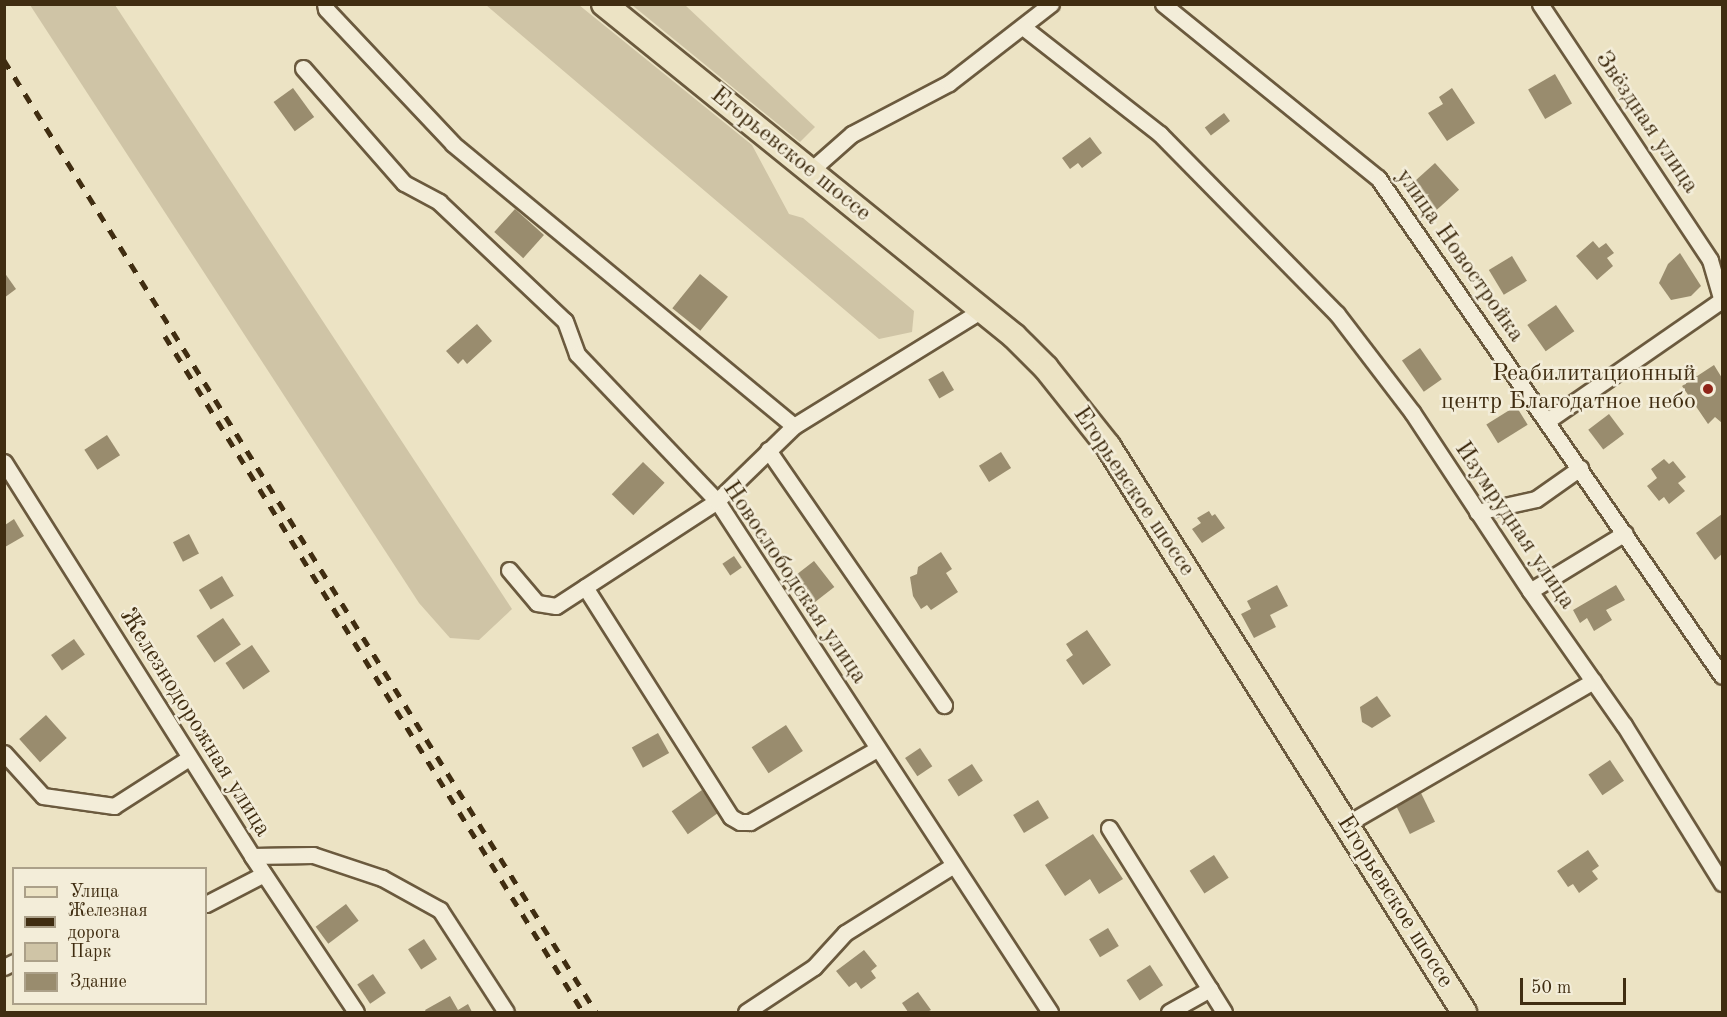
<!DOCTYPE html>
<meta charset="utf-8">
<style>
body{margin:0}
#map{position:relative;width:1727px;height:1017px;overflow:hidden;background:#ece3c4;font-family:"Old Standard TT",serif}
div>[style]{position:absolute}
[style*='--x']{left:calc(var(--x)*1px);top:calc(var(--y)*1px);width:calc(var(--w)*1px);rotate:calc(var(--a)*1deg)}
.green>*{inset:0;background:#cfc4a6}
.building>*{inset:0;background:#998c6e;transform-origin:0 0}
.roads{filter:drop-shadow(2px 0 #6b5a3e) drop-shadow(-2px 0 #6b5a3e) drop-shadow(0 2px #6b5a3e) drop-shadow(0 -2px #6b5a3e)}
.street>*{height:15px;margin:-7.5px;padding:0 7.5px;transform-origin:7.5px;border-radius:7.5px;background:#f3edd9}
.primary>*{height:24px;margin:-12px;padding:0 12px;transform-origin:12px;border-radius:12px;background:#ece3c4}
.rail>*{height:4.5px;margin-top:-2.25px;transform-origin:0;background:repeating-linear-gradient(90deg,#402d11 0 10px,transparent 0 20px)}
.dots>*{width:16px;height:16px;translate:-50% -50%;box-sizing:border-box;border:3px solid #f3edd9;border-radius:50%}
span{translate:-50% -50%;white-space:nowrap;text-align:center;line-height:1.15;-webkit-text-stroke:5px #f3edd9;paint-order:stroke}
.street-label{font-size:24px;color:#402d11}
.poi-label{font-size:24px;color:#402d11}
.right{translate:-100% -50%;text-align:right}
.frame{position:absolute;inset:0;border:6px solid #402d11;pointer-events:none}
.legend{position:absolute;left:12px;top:867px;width:195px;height:138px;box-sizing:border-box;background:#f3edd9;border:2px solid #aba089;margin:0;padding:8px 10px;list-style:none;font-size:18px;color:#402d11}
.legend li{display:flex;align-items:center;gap:12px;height:30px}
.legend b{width:30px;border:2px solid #aba089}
.scale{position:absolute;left:1520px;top:978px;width:106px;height:27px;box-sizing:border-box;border:3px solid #402d11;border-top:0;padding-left:8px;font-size:18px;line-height:21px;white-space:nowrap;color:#402d11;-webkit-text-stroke:4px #f3edd9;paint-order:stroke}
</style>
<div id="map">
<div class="green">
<div style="clip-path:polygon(30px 5px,115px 5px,512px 609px,479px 640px,450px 638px,419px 603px)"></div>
<div style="clip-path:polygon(486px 5px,579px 5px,752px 145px,789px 214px,803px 218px,914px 311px,912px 332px,879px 339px)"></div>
<div style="clip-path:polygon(632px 5px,685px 5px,815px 127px,800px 142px)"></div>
</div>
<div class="building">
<div style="left:1555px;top:74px;width:34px;height:31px;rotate:60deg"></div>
<div style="left:293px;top:88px;width:36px;height:24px;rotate:54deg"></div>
<div style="clip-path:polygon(1452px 88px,1475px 123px,1447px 141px,1428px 113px,1443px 104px,1439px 97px)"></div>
<div style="left:1224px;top:113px;width:10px;height:24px;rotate:53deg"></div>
<div style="clip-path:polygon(1090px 137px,1102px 153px,1082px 168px,1078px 163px,1070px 169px,1062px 158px)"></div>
<div style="left:1435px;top:163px;width:36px;height:30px;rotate:48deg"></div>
<div style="left:515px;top:209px;width:39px;height:31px;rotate:42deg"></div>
<div style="clip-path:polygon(1593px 241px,1599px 248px,1606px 243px,1614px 253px,1607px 258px,1613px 266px,1597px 280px,1576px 256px)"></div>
<div style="clip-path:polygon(1680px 253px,1701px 286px,1691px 296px,1671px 300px,1659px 283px,1668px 264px)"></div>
<div style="left:1512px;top:256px;width:29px;height:27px;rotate:59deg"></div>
<div style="clip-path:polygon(4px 272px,16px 289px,4px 298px)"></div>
<div style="left:700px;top:274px;width:36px;height:44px;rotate:39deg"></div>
<div style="left:1556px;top:305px;width:32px;height:35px;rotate:55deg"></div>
<div style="clip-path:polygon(477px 324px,492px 341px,467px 364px,463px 359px,458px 364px,446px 351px)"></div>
<div style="left:1420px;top:348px;width:38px;height:22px;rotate:55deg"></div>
<div style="clip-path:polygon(1714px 365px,1722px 378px,1722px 423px,1715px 417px,1708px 424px,1682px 386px)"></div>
<div style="left:943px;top:371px;width:22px;height:17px;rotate:60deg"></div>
<div style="left:1516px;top:406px;width:22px;height:35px;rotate:58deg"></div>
<div style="left:1609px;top:414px;width:25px;height:26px;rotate:53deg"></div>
<div style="left:107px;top:435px;width:24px;height:27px;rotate:57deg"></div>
<div style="left:1001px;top:452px;width:19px;height:26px;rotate:58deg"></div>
<div style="clip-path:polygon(1664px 459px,1669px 464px,1673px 461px,1686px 477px,1678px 483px,1685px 491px,1669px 504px,1664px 497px,1659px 501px,1647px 486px,1657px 478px,1651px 469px)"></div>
<div style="left:643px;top:462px;width:30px;height:45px;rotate:44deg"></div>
<div style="clip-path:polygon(1209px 511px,1212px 516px,1215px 514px,1225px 528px,1202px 543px,1192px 529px,1201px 523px,1197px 518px)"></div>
<div style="clip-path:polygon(1722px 514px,1722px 554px,1715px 560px,1696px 533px)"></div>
<div style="clip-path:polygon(14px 519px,24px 536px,5px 547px,5px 525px)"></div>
<div style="left:189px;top:534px;width:22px;height:18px;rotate:63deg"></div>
<div style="clip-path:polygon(941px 552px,952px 569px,946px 573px,958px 592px,931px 610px,927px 605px,921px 609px,913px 596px,910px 577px,917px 574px,918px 567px)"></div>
<div style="left:734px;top:556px;width:14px;height:14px;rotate:56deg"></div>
<div style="left:814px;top:561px;width:33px;height:31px;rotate:52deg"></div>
<div style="left:222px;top:576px;width:23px;height:27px;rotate:59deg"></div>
<div style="clip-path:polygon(1277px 585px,1288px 606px,1270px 615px,1276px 627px,1254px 638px,1241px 614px,1251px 609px,1247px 601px)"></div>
<div style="clip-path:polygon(1616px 585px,1625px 600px,1606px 610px,1612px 620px,1594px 631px,1587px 618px,1580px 623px,1573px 610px)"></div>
<div style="left:223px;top:618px;width:32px;height:32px;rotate:56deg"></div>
<div style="clip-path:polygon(1087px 630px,1111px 665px,1083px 685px,1066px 660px,1073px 655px,1066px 644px)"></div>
<div style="left:74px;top:639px;width:19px;height:28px;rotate:55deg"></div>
<div style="left:252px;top:645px;width:32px;height:32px;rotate:56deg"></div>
<div style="clip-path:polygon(1377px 696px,1391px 716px,1372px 728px,1362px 722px,1360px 707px)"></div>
<div style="left:46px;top:715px;width:31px;height:36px;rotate:48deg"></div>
<div style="left:786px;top:725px;width:31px;height:41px;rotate:57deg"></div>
<div style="left:658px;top:733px;width:23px;height:30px;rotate:61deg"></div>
<div style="left:920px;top:748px;width:22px;height:18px;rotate:56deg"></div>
<div style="left:1610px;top:760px;width:25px;height:26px;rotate:56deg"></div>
<div style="left:972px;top:764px;width:20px;height:29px;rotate:57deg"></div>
<div style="left:702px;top:790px;width:28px;height:37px;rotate:55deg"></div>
<div style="left:1421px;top:793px;width:32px;height:28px;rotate:64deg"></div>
<div style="left:1038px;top:800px;width:21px;height:29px;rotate:59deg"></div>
<div style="clip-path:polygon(1093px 834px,1123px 879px,1099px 894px,1090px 879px,1065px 896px,1045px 865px)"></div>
<div style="clip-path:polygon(1588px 850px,1599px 866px,1592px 871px,1598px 879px,1579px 893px,1573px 884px,1568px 887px,1557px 871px)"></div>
<div style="left:1214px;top:855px;width:27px;height:29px;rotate:57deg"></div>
<div style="left:346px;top:904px;width:21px;height:38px;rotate:53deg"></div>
<div style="left:1108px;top:928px;width:21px;height:22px;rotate:59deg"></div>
<div style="left:424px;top:939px;width:24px;height:19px;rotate:57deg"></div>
<div style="clip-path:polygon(864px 950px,877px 966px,871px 971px,876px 978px,861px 989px,856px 982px,849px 987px,836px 971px)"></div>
<div style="left:1150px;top:965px;width:24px;height:28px;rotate:57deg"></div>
<div style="left:373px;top:974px;width:23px;height:19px;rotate:56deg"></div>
<div style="clip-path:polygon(918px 992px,931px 1010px,927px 1012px,908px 1012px,902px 1003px)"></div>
<div style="clip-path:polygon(450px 996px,458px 1010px,468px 1004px,472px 1012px,426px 1012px,425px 1010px)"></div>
</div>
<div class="roads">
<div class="street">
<div style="--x:325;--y:4;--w:5;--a:79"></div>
<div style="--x:326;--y:9;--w:185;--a:46.7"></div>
<div style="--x:453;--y:144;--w:442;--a:39.6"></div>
<div style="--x:1163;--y:4;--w:277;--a:39"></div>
<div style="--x:1378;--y:178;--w:605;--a:55.36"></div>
<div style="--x:1540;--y:4;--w:307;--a:56.4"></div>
<div style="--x:1710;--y:260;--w:43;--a:73.7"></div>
<div style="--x:1023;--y:27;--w:174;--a:38"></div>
<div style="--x:1160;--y:134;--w:252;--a:45.5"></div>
<div style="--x:1337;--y:314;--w:123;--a:52.6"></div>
<div style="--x:1412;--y:412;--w:214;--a:56.6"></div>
<div style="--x:1530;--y:591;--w:164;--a:55"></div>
<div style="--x:1624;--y:725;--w:186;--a:58.2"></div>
<div style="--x:303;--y:68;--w:153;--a:48.7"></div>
<div style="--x:404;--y:183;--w:40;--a:28"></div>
<div style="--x:439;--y:202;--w:173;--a:43.4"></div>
<div style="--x:565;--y:321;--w:35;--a:70"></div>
<div style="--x:577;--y:354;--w:203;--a:46.4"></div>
<div style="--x:717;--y:501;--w:610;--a:56.91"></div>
<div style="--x:810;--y:171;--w:56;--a:-41.4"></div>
<div style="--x:852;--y:134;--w:110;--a:-27.7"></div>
<div style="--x:949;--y:83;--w:129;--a:-37.8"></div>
<div style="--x:1547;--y:421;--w:213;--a:-34.7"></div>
<div style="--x:768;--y:450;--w:310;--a:55.4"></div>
<div style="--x:4;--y:462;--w:466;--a:57.8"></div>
<div style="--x:252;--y:856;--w:61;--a:-0.9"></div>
<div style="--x:313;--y:855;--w:73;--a:18.4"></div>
<div style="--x:382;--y:878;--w:66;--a:28.9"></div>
<div style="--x:440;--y:910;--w:121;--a:57.1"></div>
<div style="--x:1477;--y:512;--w:60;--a:-12.4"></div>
<div style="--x:1536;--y:499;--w:54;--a:-35.2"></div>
<div style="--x:509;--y:570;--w:43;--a:49.7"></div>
<div style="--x:537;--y:603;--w:19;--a:9"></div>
<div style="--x:556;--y:606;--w:192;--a:-33.1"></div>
<div style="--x:717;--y:501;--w:107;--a:-44.2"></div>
<div style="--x:794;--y:426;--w:221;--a:-31.7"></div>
<div style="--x:585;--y:587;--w:272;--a:57.6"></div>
<div style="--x:731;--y:817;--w:10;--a:29"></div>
<div style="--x:740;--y:822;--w:10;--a:0"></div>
<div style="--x:750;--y:822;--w:146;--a:-29.9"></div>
<div style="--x:1530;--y:591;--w:111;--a:-31.4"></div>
<div style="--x:4;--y:753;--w:58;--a:47.8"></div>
<div style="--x:43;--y:796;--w:72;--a:8"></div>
<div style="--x:114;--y:806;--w:89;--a:-32.6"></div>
<div style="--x:1345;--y:825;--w:287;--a:-30.1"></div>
<div style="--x:1109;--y:828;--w:217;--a:58"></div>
<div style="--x:252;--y:856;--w:187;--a:56.3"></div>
<div style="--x:206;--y:904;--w:65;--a:-27.3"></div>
<div style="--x:4;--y:967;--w:11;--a:-27"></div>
<div style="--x:746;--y:1012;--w:82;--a:-33.5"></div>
<div style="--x:814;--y:967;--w:46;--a:-47.6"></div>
<div style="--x:845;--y:933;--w:128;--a:-32"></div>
<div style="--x:1169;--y:1012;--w:47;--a:-29.3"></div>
</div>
<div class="primary">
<div style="--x:604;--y:4;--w:528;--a:39"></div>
<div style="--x:1014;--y:336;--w:45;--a:45"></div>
<div style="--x:1046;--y:368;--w:100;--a:51.5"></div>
<div style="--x:1108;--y:446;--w:669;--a:57.83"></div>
</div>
</div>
<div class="rail">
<div style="--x:4;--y:60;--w:1121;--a:58.12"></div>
<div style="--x:165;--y:336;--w:795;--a:58.27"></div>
</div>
<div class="dots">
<div style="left:1708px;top:389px;background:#8f2418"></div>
</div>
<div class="street-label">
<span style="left:1646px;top:123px;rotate:56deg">Звёздная улица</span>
<span style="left:790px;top:155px;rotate:39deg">Егорьевское шоссе</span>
<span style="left:1459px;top:256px;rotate:55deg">улица Новостройка</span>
<span style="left:1133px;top:492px;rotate:56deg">Егорьевское шоссе</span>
<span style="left:1514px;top:526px;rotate:56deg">Изумрудная улица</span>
<span style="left:794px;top:583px;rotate:56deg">Новослободская улица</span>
<span style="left:194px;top:723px;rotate:58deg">Железнодорожная улица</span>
<span style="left:1394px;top:902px;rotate:58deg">Егорьевское шоссе</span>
</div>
<div class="poi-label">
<span class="right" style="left:1696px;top:389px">Реабилитационный<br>центр Благодатное небо</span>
</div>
<div class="frame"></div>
<ul class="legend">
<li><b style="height:8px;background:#ece3c4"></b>Улица</li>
<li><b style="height:8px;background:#402d11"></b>Железная дорога</li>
<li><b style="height:16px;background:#cfc4a6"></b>Парк</li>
<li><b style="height:16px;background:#998c6e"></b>Здание</li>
</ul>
<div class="scale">50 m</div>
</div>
